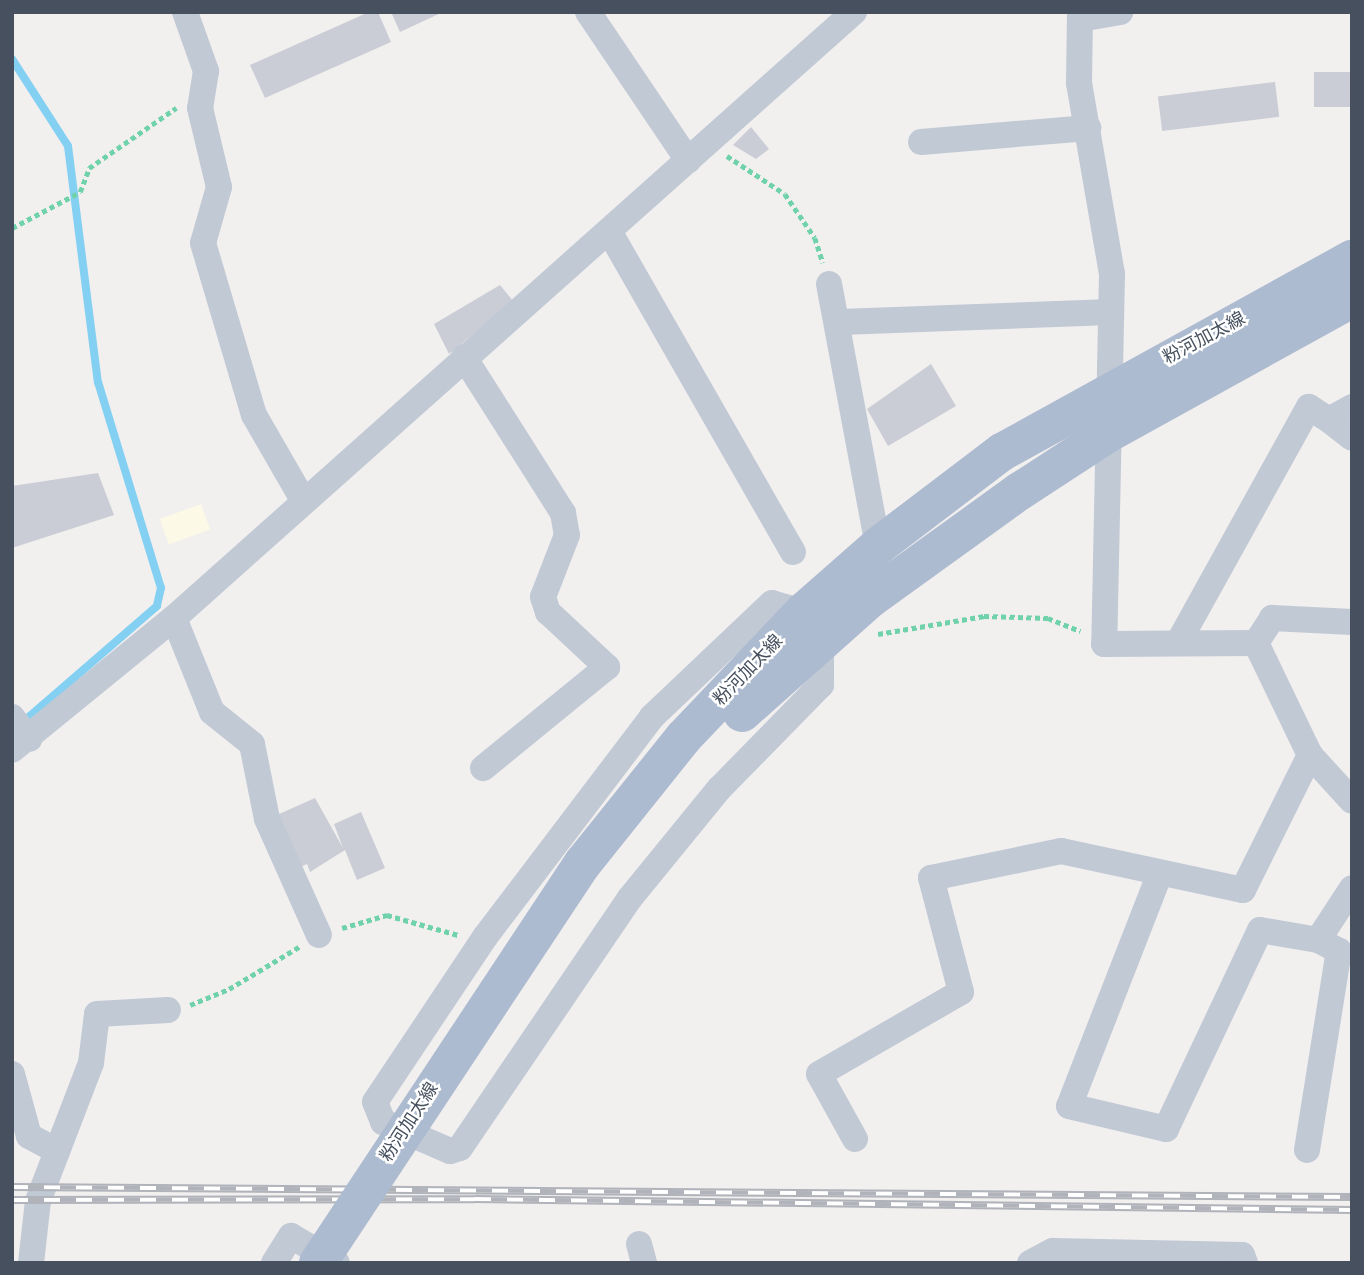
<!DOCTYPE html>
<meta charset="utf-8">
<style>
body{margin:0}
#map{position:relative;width:1364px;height:1275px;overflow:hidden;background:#f2efef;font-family:"Fira Sans","Noto Sans JP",sans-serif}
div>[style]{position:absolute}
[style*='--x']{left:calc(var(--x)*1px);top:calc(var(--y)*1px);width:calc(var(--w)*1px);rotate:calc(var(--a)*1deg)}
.commercial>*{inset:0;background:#fdf9e7;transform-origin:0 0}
.stream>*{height:8px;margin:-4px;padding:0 4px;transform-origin:4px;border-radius:4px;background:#84d0f2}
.building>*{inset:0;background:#cacdd5;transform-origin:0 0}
.path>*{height:4.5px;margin-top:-2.25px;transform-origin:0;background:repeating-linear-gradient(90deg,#70d2ab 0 5px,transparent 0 8.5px)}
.minor>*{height:26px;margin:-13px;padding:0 13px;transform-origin:13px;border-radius:13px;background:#c1c9d5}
.primary>*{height:38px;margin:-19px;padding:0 19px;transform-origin:19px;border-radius:19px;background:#adbbd0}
.rail>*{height:8px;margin-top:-4px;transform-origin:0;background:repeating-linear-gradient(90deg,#fff 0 16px,#b0b3ba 0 32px);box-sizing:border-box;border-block:2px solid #b0b3ba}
.primary-bridge>*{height:38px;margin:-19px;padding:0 19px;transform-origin:19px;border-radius:19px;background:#adbbd0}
span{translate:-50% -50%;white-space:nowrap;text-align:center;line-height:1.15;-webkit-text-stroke:5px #fff;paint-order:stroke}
.street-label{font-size:18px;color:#46505e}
.frame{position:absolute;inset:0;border:14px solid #46505e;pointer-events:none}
</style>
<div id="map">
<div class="commercial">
<div style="left:201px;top:504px;width:27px;height:44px;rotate:70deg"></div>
</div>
<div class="stream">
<div style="--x:12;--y:59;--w:103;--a:57.2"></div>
<div style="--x:68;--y:146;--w:238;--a:82.8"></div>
<div style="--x:98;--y:382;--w:215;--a:73"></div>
<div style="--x:161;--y:588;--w:18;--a:103"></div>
<div style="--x:157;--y:606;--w:177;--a:139.1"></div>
</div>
<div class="building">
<div style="clip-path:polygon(369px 12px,378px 12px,391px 42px,265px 98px,250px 65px)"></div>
<div style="clip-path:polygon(391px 12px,443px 12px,400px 32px)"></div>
<div style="left:1352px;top:72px;width:35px;height:38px;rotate:90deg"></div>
<div style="left:1275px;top:82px;width:35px;height:118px;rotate:83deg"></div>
<div style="clip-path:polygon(751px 127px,769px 149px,756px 159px,733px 145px)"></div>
<div style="clip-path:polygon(500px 285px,513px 301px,449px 354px,434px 324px)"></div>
<div style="clip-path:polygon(931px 364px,956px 406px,888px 446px,867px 409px)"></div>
<div style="clip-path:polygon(98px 473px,114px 515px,12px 548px,12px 486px)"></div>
<div style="clip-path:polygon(315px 798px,343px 848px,334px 824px,361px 812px,385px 868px,357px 880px,345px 850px,310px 872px,307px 864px,293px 870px,270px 818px)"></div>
</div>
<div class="path">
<div style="--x:727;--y:156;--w:69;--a:33.2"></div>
<div style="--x:785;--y:194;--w:53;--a:55.7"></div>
<div style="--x:815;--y:238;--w:26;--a:72"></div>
<div style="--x:12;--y:228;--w:77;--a:-27.9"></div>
<div style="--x:80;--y:192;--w:26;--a:-69"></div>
<div style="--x:89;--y:168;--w:106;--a:-34.6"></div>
<div style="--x:878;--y:634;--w:108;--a:-9.6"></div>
<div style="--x:984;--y:616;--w:64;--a:1.8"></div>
<div style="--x:1048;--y:618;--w:35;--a:22"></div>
<div style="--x:342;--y:928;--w:47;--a:-16.1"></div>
<div style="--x:387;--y:915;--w:74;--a:15.7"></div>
<div style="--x:190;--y:1005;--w:42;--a:-22.3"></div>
<div style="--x:229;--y:989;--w:82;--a:-31"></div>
</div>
<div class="minor">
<div style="--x:185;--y:12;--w:63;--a:70.4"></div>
<div style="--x:206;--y:71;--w:37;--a:99"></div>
<div style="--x:200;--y:108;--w:81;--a:76.5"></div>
<div style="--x:219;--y:187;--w:58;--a:105.9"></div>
<div style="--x:203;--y:243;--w:179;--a:73.5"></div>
<div style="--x:254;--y:415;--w:96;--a:60"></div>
<div style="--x:588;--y:12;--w:179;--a:56"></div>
<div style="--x:1080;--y:12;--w:71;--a:90.8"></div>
<div style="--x:1079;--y:83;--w:194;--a:80.2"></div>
<div style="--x:1112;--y:274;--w:370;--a:91.2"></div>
<div style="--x:1104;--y:644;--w:152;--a:-0.4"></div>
<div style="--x:1256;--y:643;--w:124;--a:64.3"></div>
<div style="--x:1310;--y:755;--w:62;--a:47.6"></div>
<div style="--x:1080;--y:19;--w:41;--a:-9.9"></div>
<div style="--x:921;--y:142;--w:168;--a:-4.8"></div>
<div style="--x:609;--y:231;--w:370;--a:60.2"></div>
<div style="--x:829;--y:284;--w:267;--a:79.4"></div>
<div style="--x:840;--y:322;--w:271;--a:-2.1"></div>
<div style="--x:464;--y:357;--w:185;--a:57.6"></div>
<div style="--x:563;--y:513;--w:22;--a:80"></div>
<div style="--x:567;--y:535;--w:66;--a:111.2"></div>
<div style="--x:543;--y:597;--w:16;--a:72"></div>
<div style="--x:548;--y:612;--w:81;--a:43"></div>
<div style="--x:607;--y:667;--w:160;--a:140.8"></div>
<div style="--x:1352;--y:407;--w:26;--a:151"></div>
<div style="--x:1329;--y:420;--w:29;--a:38"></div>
<div style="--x:803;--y:612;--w:32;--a:-164"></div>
<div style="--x:772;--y:603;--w:166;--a:136.5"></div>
<div style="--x:652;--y:717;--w:276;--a:127.2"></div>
<div style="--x:485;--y:937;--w:198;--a:123.7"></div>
<div style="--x:375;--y:1102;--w:22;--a:68"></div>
<div style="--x:383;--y:1122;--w:73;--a:23.4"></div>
<div style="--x:450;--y:1151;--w:10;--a:-17"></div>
<div style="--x:460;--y:1148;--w:302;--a:-55.8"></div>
<div style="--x:630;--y:898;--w:141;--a:-50.8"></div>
<div style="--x:719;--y:789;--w:146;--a:-45.6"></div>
<div style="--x:821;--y:685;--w:46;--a:-90"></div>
<div style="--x:174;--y:618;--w:101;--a:68"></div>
<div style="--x:212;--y:712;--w:51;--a:38.7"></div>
<div style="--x:252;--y:744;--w:76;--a:78.7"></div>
<div style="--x:267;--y:819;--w:127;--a:65.9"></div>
<div style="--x:1178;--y:643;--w:270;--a:-61"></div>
<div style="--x:1309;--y:407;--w:24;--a:33"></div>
<div style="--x:1256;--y:643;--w:30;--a:-57"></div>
<div style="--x:1272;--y:618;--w:80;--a:2.9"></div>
<div style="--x:12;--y:717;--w:28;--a:52"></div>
<div style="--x:12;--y:750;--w:209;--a:-39.2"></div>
<div style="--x:174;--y:618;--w:911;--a:-41.71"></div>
<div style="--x:1160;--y:873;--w:250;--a:111.3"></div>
<div style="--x:1069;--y:1106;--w:100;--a:13.3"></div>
<div style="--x:1166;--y:1129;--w:220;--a:-64.7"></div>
<div style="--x:1260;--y:930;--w:59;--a:9.8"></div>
<div style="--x:1318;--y:940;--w:62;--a:-56.8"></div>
<div style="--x:12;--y:1074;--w:64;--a:74.7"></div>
<div style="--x:29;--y:1136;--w:32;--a:28"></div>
<div style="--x:855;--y:1139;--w:74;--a:-119"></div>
<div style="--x:819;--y:1074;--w:164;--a:-30"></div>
<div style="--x:961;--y:992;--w:118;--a:-104.7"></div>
<div style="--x:931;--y:878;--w:133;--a:-11.7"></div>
<div style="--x:1061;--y:851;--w:186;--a:12.1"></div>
<div style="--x:1243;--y:890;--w:151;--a:-63.6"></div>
<div style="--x:1307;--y:1150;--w:202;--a:-80.9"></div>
<div style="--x:1339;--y:951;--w:24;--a:-152"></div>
<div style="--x:639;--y:1244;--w:20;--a:75"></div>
<div style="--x:31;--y:1263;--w:62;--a:-83.6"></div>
<div style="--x:38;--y:1201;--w:148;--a:-69"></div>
<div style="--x:91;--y:1063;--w:49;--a:-83"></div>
<div style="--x:97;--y:1014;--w:71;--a:-3.2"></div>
<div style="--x:274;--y:1263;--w:32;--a:-58"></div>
<div style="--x:291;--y:1236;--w:53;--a:30.4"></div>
<div style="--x:1030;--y:1263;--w:26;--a:-28"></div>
<div style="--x:1053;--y:1251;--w:189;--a:1.2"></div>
<div style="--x:1242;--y:1255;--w:9;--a:69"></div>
</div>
<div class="primary">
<div style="--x:742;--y:713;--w:171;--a:-41.7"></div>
<div style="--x:870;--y:599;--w:185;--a:-35.8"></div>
<div style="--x:1020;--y:491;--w:106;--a:-33.1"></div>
<div style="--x:1109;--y:433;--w:277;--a:-28.9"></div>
<div style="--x:583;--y:863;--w:161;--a:-51.3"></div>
<div style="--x:684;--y:737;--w:173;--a:-46.4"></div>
<div style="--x:803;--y:612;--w:100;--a:-41.3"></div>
<div style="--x:878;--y:546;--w:156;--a:-37.2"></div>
<div style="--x:1002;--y:452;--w:400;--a:-28.9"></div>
</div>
<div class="rail">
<div style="--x:12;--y:1187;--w:1340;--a:0.43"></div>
<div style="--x:12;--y:1200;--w:463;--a:-0.1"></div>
<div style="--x:475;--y:1199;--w:877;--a:0.72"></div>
</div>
<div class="primary-bridge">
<div style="--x:318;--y:1263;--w:480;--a:-56.5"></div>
</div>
<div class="street-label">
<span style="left:1204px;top:338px;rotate:-28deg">粉河加太線</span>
<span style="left:748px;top:670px;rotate:-46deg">粉河加太線</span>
<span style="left:409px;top:1122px;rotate:-57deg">粉河加太線</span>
</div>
<div class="frame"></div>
</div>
